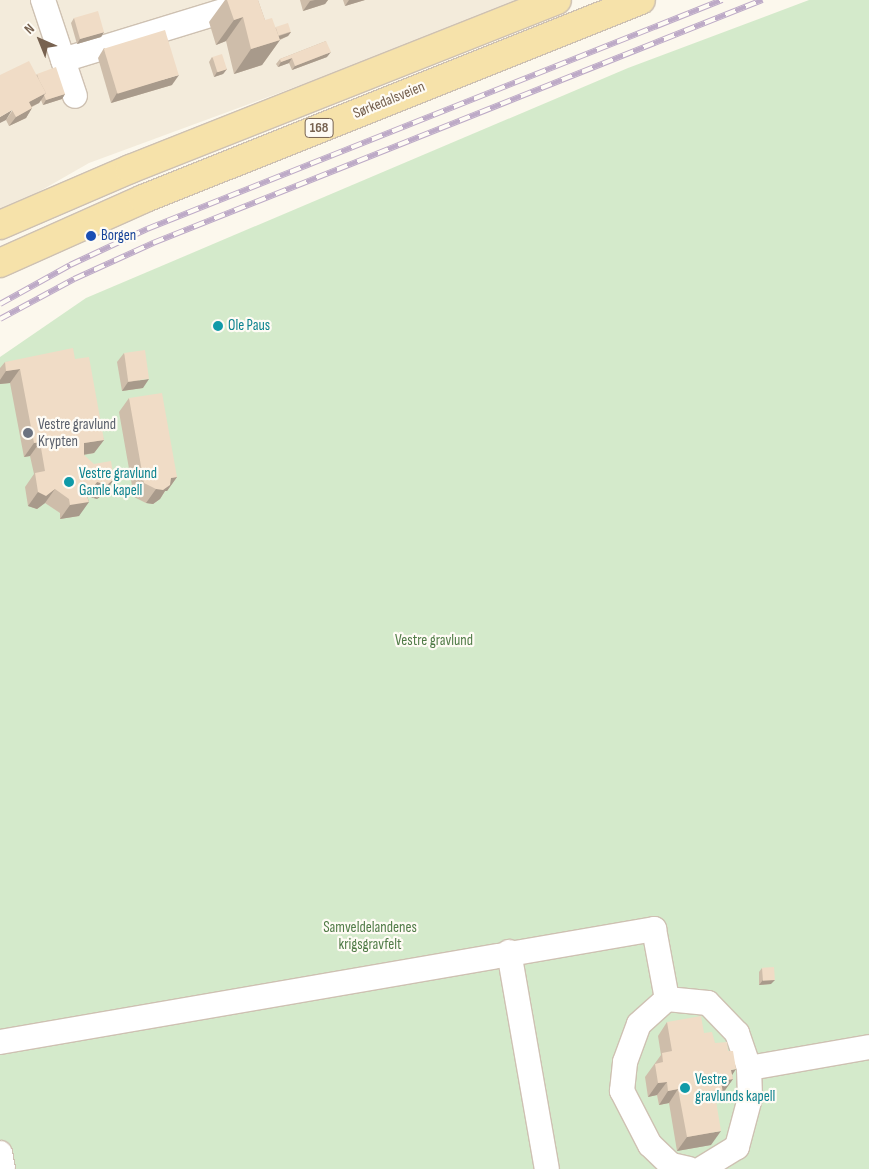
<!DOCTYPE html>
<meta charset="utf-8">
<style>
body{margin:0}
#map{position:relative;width:869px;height:1169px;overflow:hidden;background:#fcf8ed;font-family:"Sofia Sans Condensed",sans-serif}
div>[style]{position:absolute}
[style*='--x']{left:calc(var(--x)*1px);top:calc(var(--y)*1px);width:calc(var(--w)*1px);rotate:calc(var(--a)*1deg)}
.residential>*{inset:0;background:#f3ebdb}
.green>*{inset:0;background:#d4eacb}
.roads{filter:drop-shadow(1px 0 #cec1b2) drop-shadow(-1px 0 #cec1b2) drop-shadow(0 1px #cec1b2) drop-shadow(0 -1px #cec1b2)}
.minor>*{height:24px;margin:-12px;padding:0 12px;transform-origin:12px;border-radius:12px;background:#fff}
.major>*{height:28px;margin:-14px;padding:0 14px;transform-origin:14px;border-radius:14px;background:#f6e2aa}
.rail>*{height:5.5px;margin-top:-2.75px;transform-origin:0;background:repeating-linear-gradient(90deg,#fefbf4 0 11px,#bdaac7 0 22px);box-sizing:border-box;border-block:1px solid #bdaac7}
.wall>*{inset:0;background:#cebdaa}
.shaded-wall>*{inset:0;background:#a89a8b}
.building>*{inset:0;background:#f0dcc6;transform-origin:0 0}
.dots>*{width:14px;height:14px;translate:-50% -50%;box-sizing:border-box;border:2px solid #fefbf4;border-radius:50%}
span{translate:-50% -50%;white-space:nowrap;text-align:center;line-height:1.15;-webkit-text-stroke:4.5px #fefbf4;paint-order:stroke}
.shield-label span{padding:1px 4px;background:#fefbf4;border:1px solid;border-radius:4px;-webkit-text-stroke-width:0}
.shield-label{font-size:14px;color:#776250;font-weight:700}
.street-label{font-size:15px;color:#776250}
.transit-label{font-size:15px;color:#164399}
.left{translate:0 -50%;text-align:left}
.culture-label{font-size:15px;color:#0d838f}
.worship-label{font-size:15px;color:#5b616d}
.park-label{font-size:15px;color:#517c48}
.north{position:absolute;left:15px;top:15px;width:50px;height:50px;-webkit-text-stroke:4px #fefbf4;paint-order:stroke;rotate:316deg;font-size:14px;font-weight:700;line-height:20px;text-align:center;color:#776250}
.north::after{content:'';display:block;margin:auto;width:18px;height:22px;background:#776250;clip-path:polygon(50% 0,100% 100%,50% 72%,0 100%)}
</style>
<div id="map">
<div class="residential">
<div style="clip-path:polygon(0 0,531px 0,89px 163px,0 214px)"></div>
</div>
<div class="green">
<div style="clip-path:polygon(809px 0,869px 0,869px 1169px,0 1169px,0 357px,86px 298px,628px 68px)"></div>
</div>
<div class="roads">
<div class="minor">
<div style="--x:43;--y:0;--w:101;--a:71.6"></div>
<div style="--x:63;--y:60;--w:181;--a:-17"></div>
<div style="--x:236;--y:7;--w:9;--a:18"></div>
<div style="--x:509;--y:952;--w:220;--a:80.1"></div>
<div style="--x:0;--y:1042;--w:664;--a:-9.8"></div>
<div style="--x:654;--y:929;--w:71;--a:79.5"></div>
<div style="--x:749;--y:1068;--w:122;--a:-9.9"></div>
<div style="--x:0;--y:1153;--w:16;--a:79"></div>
<div style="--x:689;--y:1169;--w:18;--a:-167"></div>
<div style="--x:671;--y:1165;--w:29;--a:-136"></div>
<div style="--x:650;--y:1145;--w:61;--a:-117.4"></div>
<div style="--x:622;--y:1091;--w:29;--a:-84"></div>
<div style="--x:625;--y:1062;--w:40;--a:-69.8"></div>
<div style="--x:639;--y:1024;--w:38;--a:-42"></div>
<div style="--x:667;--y:999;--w:41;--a:5.6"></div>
<div style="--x:708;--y:1003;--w:42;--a:46"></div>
<div style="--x:737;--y:1033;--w:37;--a:71"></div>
<div style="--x:749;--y:1068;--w:30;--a:88"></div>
<div style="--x:750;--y:1098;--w:51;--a:104.9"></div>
<div style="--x:737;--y:1147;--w:42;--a:148.6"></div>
</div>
<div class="major">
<div style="--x:0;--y:225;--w:142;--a:-23.3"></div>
<div style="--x:130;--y:169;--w:459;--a:-21.6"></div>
<div style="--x:0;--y:263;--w:157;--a:-24.1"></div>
<div style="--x:143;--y:199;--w:536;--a:-21.78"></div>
</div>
</div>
<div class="rail">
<div style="--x:0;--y:304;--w:80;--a:-29.1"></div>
<div style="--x:70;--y:265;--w:85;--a:-25.1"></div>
<div style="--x:147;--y:229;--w:619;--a:-21.72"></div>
<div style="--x:0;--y:319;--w:84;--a:-28.4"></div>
<div style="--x:74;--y:279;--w:87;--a:-24.5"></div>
<div style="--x:153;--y:243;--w:656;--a:-21.75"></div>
</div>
<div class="wall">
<div style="clip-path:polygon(225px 0,258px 0,265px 20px,276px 28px,291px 32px,288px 36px,280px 40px,262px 65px,234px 74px,226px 41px,216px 45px,209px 22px)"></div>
<div style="clip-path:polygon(300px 0,328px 0,325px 4px,303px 11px)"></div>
<div style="clip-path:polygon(343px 0,365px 0,345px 6px)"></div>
<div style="clip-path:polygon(74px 18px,104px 32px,101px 37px,77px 44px,71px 23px)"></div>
<div style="clip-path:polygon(326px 41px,327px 57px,292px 70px,289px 63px,278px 67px,276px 64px,280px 59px)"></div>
<div style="clip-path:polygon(104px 48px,172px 85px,111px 103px,98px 58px)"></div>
<div style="clip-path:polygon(212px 57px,227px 69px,223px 74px,214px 77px,209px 62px)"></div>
<div style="clip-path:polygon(37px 74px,65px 94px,62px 99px,43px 105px,41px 100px,39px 103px,32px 107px,32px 108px,26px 118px,9px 126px,6px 120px)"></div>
<div style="clip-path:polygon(124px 353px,143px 388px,122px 391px,117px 362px)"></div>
<div style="clip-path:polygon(75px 359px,104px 440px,94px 453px,84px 455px,105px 493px,97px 499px,87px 496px,79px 516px,60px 519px,60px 513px,45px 503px,37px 509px,28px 506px,25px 487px,34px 474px,30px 456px,24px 457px,10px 383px,0 384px,0 368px,5px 362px)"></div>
<div style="clip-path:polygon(129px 398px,177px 477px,167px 491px,165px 491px,160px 499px,153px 504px,146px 503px,134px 497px,119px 412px)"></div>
<div style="clip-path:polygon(762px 968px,771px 984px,759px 985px,759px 972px)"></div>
<div style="clip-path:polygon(667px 1022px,704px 1033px,715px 1043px,732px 1075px,733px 1079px,716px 1103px,711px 1145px,677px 1151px,669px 1103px,659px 1105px,657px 1095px,648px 1097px,645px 1077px,661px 1055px,658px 1036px)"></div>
</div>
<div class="shaded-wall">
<div style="clip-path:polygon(315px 0,328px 0,325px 4px,303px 11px,310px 1px)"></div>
<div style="clip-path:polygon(349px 0,365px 0,345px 6px)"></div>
<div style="clip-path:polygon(243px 17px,226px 41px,216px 45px,234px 20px)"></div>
<div style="clip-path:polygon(104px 32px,101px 37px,77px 44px,80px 39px)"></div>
<div style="clip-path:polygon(291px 32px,288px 36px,276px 41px,279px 36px)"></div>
<div style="clip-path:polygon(280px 40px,262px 65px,234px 74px,251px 49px)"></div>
<div style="clip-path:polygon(331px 52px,327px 57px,292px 70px,295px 66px)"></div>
<div style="clip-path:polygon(292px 58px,289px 63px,278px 67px,281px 62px)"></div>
<div style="clip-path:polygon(227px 69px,223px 74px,214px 77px,217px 72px)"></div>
<div style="clip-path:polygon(179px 75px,172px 85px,111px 103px,117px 93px)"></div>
<div style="clip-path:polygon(46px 93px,39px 103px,22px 111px,29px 102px)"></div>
<div style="clip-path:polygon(65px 94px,62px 99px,43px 105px,46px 100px)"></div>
<div style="clip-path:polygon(32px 108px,26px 118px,9px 126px,16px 117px)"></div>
<div style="clip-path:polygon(12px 110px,6px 120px,0 123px,0 117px)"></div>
<div style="clip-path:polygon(20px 369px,10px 383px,0 384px,0 380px,6px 371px)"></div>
<div style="clip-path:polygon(149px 379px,143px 388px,122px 391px,128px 382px)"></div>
<div style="clip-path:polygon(104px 440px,94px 453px,74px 456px,84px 443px)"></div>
<div style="clip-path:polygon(40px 442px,30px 456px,24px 457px,34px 443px)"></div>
<div style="clip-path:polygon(177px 477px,167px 491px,165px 491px,160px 499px,153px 504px,146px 503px,156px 489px,171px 478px)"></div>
<div style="clip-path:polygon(114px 479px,105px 493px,97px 499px,87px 496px,89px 502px,79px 516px,60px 519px,70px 505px,97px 482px)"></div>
<div style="clip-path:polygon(55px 489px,45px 503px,37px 509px,28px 506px,38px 492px)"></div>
<div style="clip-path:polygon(763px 980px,775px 980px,771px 984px,759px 985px)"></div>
<div style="clip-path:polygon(736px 1069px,729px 1080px,733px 1079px,713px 1107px,705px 1108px,721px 1081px,731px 1070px)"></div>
<div style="clip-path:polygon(667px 1082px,657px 1095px,648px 1097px,658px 1083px)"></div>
<div style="clip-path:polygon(678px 1089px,669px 1103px,659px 1105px,668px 1091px)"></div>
<div style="clip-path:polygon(721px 1131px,711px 1145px,677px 1151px,687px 1137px)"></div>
</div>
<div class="building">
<div style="clip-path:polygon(227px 0,258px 0,265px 20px,272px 18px,280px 40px,251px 49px,243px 17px,234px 20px)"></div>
<div style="left:98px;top:11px;width:22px;height:25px;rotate:74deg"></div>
<div style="left:288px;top:23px;width:9px;height:13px;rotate:72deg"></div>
<div style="left:165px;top:30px;width:47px;height:64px;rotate:73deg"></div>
<div style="clip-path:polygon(326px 41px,331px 52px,295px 66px,292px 58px,281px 62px,280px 59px)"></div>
<div style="left:222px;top:54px;width:16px;height:10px;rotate:72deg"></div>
<div style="clip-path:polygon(29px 61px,46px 93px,29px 102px,32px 108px,16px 117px,12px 110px,0 117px,0 75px)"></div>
<div style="clip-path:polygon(56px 67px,65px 94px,46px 100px,44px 95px,46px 93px,39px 80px,37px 74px)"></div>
<div style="clip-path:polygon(73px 348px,75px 359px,89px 357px,104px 440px,84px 443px,84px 455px,94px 464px,111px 461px,114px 479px,107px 485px,97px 482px,87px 496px,89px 502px,70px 505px,69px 499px,55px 489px,46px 496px,38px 492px,35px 473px,45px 471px,40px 442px,34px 443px,20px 369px,6px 371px,5px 362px)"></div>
<div style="left:145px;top:350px;width:29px;height:21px;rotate:82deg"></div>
<div style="clip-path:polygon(162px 393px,177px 477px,171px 478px,170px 485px,163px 490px,156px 489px,144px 483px,129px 398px)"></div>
<div style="left:774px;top:967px;width:13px;height:12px;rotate:86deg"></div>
<div style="clip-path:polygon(701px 1016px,704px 1033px,712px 1032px,715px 1043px,727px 1042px,728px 1051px,733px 1051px,736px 1069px,731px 1070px,733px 1079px,721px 1081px,723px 1093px,715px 1095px,721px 1131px,687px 1137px,678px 1089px,668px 1091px,667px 1082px,658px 1083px,655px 1064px,663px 1062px,662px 1053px,672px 1051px,667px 1022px)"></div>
</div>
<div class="dots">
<div style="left:91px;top:236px;background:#1a4fb4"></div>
<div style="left:218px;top:326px;background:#0f9aa8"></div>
<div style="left:28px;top:433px;background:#6b7280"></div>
<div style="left:69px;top:482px;background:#0f9aa8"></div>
<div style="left:685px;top:1088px;background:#0f9aa8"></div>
</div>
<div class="shield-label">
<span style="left:319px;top:128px">168</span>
</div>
<div class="street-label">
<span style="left:389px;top:100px;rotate:-22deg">Sørkedalsveien</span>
</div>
<div class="transit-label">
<span class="left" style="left:101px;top:236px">Borgen</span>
</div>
<div class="culture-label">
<span class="left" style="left:228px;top:326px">Ole Paus</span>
<span class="left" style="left:79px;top:482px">Vestre gravlund<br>Gamle kapell</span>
<span class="left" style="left:695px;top:1088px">Vestre<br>gravlunds kapell</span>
</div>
<div class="worship-label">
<span class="left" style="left:38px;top:433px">Vestre gravlund<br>Krypten</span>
</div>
<div class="park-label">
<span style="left:434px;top:641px">Vestre gravlund</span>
<span style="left:370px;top:936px">Samveldelandenes<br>krigsgravfelt</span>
</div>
<div class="north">N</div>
</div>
